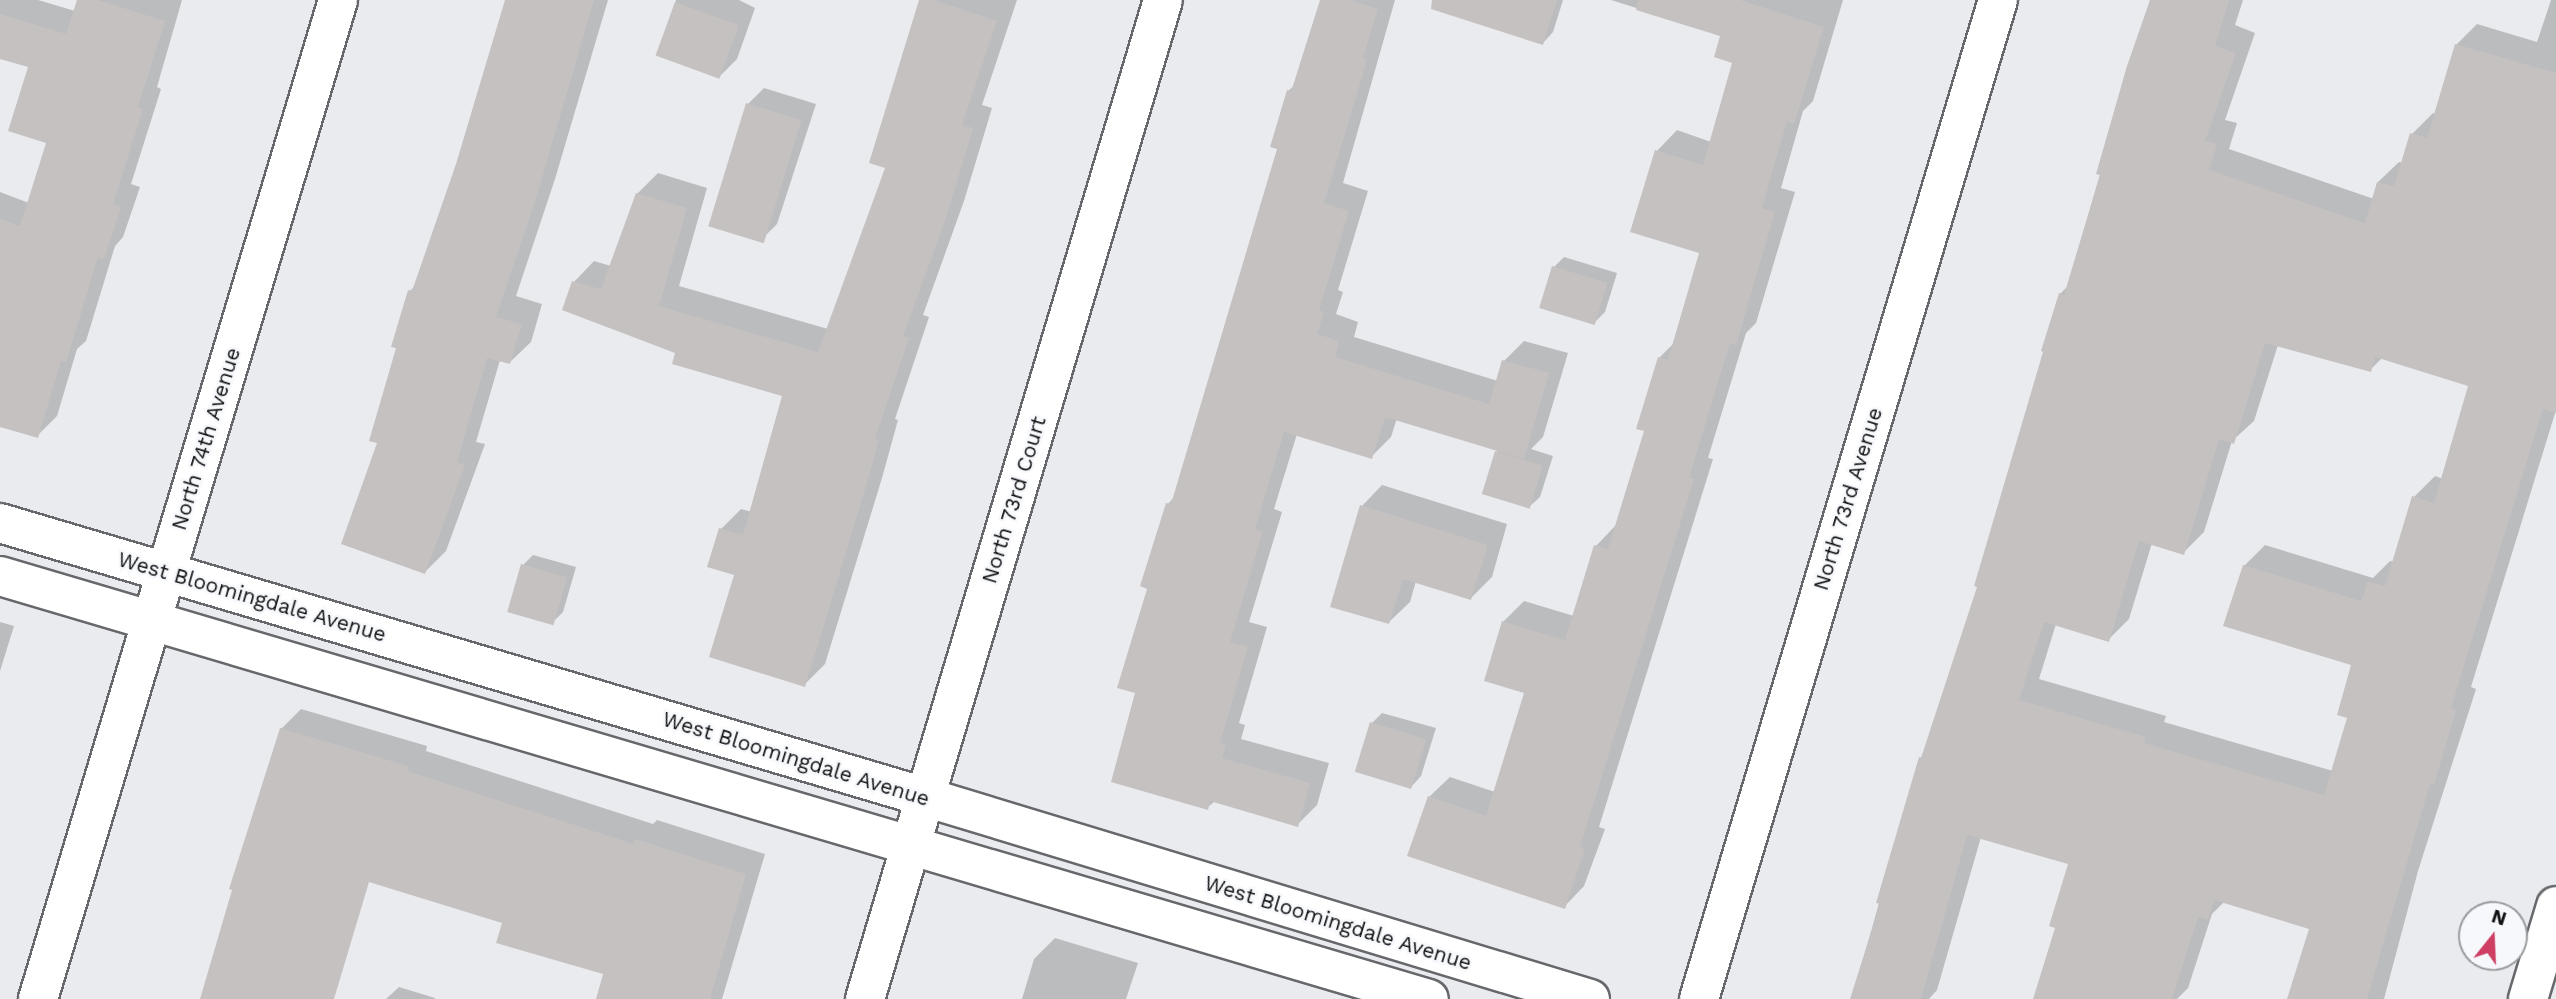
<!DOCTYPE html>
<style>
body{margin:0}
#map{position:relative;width:2556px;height:999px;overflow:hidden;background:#e9ebee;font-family:"Work Sans",sans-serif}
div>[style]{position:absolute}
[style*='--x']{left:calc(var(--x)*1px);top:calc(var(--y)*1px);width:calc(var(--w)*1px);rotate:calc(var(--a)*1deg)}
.shadow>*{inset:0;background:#0003}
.building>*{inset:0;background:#c6c1c1;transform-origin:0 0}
.roads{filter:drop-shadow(2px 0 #67686b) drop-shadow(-2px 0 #67686b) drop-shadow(0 2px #67686b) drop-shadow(0 -2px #67686b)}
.street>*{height:38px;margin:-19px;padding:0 19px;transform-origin:19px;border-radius:19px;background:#fff}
span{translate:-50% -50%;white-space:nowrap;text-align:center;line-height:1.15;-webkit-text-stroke:5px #f7f8fb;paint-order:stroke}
.street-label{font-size:21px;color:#101112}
.north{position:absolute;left:2458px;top:901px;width:70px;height:70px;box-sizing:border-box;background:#f7f8fb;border:2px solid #9b9c9e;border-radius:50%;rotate:18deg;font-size:19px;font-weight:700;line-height:28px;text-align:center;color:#101112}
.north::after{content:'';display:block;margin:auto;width:24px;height:32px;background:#ce3f63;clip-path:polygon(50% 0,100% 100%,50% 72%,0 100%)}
</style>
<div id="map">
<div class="shadow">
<div style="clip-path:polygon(0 0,38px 0,75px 11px,79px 0,182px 0,157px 87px,161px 89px,131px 184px,140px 187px,123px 237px,115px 246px,86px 341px,77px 349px,57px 416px,37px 436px,0 425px,0 192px,29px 203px,48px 142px,30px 66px,0 57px)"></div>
<div style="clip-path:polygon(507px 0,608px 0,555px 179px,516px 296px,542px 304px,531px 342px,510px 362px,500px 360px,476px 442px,485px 444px,446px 551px,425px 572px,379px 442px,410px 291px,415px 286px,458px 165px)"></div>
<div style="clip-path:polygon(676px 0,739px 0,755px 8px,737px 59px,720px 76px,658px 55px)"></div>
<div style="clip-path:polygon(920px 0,1017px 0,982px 105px,992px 108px,964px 201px,923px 315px,929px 317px,895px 419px,898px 420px,882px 478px,825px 664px,804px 685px,721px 529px,741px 509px,752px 512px,784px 394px,678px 352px,574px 282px,594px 261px,611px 266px,637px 194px,658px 173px,707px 188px,679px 286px,828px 329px,887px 167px)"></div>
<div style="clip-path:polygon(1321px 0,1395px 0,1343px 183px,1368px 191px,1338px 290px,1343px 292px,1336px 314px,1358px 322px,1354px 337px,1498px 381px,1504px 361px,1524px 341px,1568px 353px,1543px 437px,1531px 449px,1553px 456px,1540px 497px,1529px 507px,1496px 452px,1499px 450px,1397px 418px,1391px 437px,1371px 457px,1297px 434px,1274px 509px,1282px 512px,1249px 622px,1267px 627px,1239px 723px,1245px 725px,1241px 739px,1329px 763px,1317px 805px,1297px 825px,1215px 801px,1207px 808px,1137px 692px,1150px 587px,1168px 504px,1175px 496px,1279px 148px,1288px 91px,1295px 85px)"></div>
<div style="clip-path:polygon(1506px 0,1563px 0,1553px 32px,1543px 43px)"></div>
<div style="clip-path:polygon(1611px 0,1843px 0,1813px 101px,1803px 111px,1781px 188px,1795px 192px,1756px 323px,1746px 333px,1708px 458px,1713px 459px,1599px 827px,1605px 829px,1584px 886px,1564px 907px,1429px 797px,1450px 777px,1495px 792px,1526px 691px,1503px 622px,1524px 601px,1574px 616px,1596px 546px,1616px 525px,1646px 430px,1659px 358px,1675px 342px,1702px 251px,1657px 151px,1677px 130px,1711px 142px,1735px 62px,1723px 35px)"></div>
<div style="clip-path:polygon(evenodd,2150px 0,2243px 0,2235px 25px,2255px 33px,2225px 120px,2237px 123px,2229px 149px,2374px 199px,2378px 182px,2399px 162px,2403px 163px,2412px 134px,2433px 113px,2436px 114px,2456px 45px,2477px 24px,2537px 42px,2551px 0,2556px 0,2556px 410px,2471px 687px,2476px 689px,2418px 871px,2384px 999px,2289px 999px,2311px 928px,2224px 902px,2212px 914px,2188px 988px,2177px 999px,2035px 999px,2057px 927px,2070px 862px,1981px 837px,1937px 990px,1929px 999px,1877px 999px,1854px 992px,1920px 758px,1924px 754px,1979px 586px,2060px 294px,2068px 286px,2150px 0,2278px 345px,2370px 370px,2382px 358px,2470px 385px,2443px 479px,2435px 476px,2414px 497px,2394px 562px,2390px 561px,2373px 578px,2265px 545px,2244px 566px,2354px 664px,2349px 717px,2333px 771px,2164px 722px,2166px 716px,2039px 679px,2056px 624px,2108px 640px,2129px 619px,2152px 543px,2183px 553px,2204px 532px,2232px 441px,2254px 421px,2278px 345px)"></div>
<div style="clip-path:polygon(764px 88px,816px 104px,777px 224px,761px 240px,748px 104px)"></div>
<div style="clip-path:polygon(1564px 257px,1617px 273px,1605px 312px,1594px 323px,1554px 267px)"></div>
<div style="clip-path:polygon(1382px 485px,1507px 524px,1492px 577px,1471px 598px,1416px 581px,1410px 602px,1389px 622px,1362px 506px)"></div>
<div style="clip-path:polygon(533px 555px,576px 567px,563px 612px,552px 623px,523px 565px)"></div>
<div style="clip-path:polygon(0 622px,14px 626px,0 671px)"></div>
<div style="clip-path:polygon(301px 709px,427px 746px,426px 751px,653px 824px,657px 820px,765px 854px,722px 999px,612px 999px,606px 973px,504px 921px,363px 840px,315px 999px,202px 999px,281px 729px)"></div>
<div style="clip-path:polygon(1382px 713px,1436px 728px,1421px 776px,1411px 787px,1372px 723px)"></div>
<div style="clip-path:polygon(1055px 938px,1138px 963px,1126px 999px,1022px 999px,1034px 959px)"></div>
<div style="clip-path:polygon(399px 987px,435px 998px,435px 999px,386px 999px)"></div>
</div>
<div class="building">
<div style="clip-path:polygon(77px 0,98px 0,165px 21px,138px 107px,143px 109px,113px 204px,121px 207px,104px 259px,98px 257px,66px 363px,61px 361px,38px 438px,0 427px,0 219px,20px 226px,46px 143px,8px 131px,28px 67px,0 59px,0 14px,66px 34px)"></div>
<div style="clip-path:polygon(505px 0,594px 0,535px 202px,496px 317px,522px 324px,510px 364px,487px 358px,457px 462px,465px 465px,425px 574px,341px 544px,377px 443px,369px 441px,396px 348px,391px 347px,408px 290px,412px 291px,456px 164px)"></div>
<div style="clip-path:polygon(919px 0,934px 0,997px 21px,962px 125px,973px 128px,944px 224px,903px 336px,909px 338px,875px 439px,879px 440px,862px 500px,805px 687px,709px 657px,734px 575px,707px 567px,719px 528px,743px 535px,782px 396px,672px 364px,675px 353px,562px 310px,572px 281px,601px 289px,636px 193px,687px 208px,659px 306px,818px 352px,885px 168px,869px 163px)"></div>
<div style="clip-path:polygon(1320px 0,1350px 0,1378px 9px,1363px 58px,1367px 60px,1324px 203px,1349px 211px,1319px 310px,1324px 312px,1317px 334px,1339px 341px,1335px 357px,1489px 404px,1502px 360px,1549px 373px,1524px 459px,1385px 417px,1372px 459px,1284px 432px,1255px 529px,1263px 531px,1230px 642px,1248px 647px,1220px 743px,1226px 745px,1222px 758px,1310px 783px,1298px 827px,1210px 801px,1208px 810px,1111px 782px,1135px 693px,1117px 688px,1147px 589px,1140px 586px,1166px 503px,1171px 504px,1277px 149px,1270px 147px,1287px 90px,1291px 92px)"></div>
<div style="clip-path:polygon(1432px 0,1557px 0,1543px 45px,1431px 9px)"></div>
<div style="clip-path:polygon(1638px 0,1740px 0,1824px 27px,1794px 124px,1787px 121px,1762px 208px,1775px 212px,1736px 345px,1730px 343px,1689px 478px,1694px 479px,1580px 847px,1585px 849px,1565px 909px,1407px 856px,1428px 796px,1486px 816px,1524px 693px,1484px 681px,1502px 621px,1565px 640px,1594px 545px,1608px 549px,1644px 431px,1636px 429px,1658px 357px,1668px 360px,1699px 253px,1630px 232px,1655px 150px,1703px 165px,1732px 63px,1714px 57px,1720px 36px,1636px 10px)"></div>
<div style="clip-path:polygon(evenodd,2150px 0,2229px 0,2215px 46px,2236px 53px,2205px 141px,2217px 144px,2209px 170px,2365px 223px,2377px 182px,2394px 186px,2410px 133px,2427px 138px,2455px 44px,2556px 73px,2556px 413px,2543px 409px,2451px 708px,2456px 710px,2434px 785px,2430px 784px,2367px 999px,2287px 999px,2309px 929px,2214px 900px,2208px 920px,2198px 917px,2172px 999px,2033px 999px,2055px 928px,2049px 926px,2068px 864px,1967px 835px,1921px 999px,1850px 999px,1880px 904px,1876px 903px,1919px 757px,1921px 758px,1977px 587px,1974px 586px,2043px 352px,2041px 351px,2059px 293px,2064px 295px,2100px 175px,2096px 174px,2127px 66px,2150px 0,2265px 343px,2371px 372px,2375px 357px,2468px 386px,2434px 503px,2412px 496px,2385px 586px,2368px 581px,2361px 601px,2243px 565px,2223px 626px,2351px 665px,2337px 715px,2347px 718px,2324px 795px,2144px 743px,2146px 737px,2019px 700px,2044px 622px,2109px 642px,2139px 541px,2184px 555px,2219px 439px,2234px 444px,2265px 343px)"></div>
<div style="left:675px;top:2px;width:68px;height:57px;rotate:20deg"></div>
<div style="left:746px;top:103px;width:58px;height:129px;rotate:17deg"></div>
<div style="left:1552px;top:266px;width:58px;height:44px;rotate:17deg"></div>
<div style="left:1495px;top:451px;width:50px;height:45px;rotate:17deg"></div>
<div style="clip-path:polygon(1360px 505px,1488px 545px,1471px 600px,1403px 579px,1389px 624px,1330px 607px)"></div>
<div style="left:521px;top:564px;width:48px;height:50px;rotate:16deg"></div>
<div style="left:1370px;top:722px;width:59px;height:52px;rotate:17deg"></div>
<div style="clip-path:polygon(280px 728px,408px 766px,407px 771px,634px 844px,635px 839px,746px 874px,710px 999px,596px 999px,603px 974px,496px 943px,502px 923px,369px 882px,334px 999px,200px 999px,232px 890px,229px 889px)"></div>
</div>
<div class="roads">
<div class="street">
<div style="--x:0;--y:523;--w:965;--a:16.5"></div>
<div style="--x:925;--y:797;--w:695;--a:16.9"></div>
<div style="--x:0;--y:576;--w:1490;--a:16.49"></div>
<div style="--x:38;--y:999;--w:1043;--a:-73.28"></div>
<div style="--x:865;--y:999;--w:1042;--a:-73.39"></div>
<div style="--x:1699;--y:999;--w:1043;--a:-73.34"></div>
<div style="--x:2528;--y:999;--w:97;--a:-73.2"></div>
</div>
</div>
<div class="street-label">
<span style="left:206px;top:439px;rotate:-73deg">North 74th Avenue</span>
<span style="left:1848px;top:499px;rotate:-73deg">North 73rd Avenue</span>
<span style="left:1014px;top:500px;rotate:-73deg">North 73rd Court</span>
<span style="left:252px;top:597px;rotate:16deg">West Bloomingdale Avenue</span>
<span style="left:796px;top:759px;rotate:17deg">West Bloomingdale Avenue</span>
<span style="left:1338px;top:923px;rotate:17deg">West Bloomingdale Avenue</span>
</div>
<div class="north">N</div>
</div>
